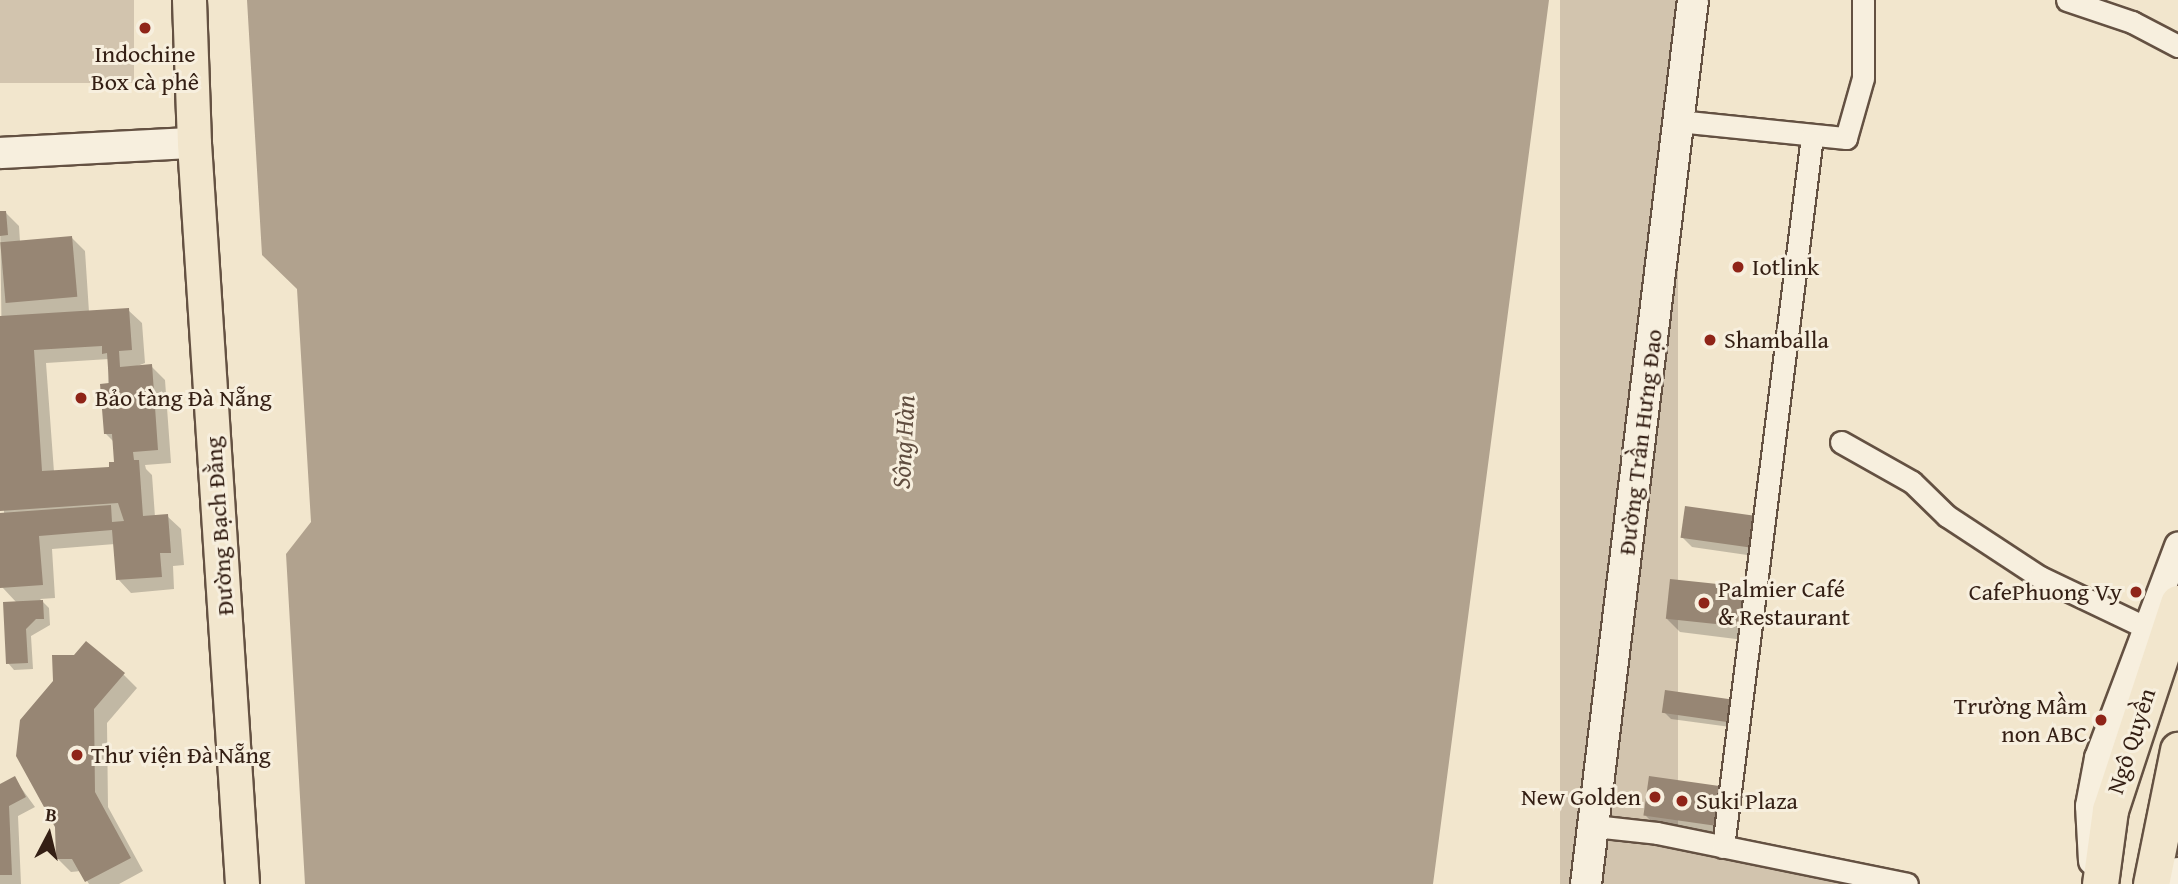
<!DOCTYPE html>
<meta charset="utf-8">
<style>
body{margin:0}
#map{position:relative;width:2178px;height:884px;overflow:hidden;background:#f2e6cd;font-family:"Gentium Book Plus",serif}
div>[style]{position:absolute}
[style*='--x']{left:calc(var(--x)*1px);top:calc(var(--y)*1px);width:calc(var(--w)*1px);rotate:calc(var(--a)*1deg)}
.green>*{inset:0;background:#d2c4ae;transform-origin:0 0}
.water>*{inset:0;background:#b1a28e}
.shadow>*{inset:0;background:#0003}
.building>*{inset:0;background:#978674;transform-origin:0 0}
.roads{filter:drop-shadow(2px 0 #645142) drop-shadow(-2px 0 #645142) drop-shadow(0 2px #645142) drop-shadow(0 -2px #645142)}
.minor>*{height:21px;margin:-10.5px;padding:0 10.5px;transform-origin:10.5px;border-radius:10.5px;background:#f7efde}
.tertiary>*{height:26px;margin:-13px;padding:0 13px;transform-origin:13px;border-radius:13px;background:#f7efde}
.secondary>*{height:30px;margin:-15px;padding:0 15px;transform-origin:15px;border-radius:15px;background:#f7efde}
.primary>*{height:33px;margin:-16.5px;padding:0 16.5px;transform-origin:16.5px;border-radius:16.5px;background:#f2e6cd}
.trunk>*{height:35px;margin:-17.5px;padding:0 17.5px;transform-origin:17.5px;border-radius:17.5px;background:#f2e6cd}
.dots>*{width:19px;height:19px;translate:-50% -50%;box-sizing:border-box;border:4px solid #f7efde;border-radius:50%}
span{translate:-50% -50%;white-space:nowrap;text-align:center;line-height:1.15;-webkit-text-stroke:6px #f7efde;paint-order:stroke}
.poi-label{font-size:24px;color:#341f14}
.left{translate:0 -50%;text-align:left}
.right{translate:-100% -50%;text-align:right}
.street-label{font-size:24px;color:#341f14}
.water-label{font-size:26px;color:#604d3f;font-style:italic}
.north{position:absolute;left:14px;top:800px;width:70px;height:70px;-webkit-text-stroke:5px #f7efde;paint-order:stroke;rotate:7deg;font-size:19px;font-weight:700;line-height:28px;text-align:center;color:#341f14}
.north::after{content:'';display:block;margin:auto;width:24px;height:32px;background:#341f14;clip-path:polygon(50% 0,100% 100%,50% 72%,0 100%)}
</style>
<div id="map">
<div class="green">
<div style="left:0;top:0;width:134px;height:83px"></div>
<div style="left:1560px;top:0;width:118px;height:890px"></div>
<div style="clip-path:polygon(1594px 826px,1902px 884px,1587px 884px)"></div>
</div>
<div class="water">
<div style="clip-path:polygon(247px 0,1549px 0,1433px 884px,305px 884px,286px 554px,311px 522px,297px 289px,262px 255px)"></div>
</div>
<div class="shadow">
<div style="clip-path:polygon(evenodd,0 213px,6px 213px,19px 226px,20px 242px,72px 238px,85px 251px,89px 312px,128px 310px,142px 323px,145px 363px,132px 368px,151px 366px,165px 380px,171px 463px,145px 465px,146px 469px,152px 475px,155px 517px,167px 516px,181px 529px,184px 565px,173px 566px,174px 589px,131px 593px,118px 579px,115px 544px,52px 549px,55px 598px,40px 599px,49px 608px,50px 625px,31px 636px,33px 669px,14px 670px,8px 663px,17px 603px,2px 587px,0 578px,4px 514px,0 213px,109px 359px,106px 434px,114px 442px,116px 462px,110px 468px,54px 472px,46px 363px,109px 359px)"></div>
<div style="clip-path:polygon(1765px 528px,1761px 557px,1692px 547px,1682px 537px)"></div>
<div style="clip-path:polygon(1743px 589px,1756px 602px,1752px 641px,1680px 632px,1667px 619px)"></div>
<div style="clip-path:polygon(123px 674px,137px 688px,107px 723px,108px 807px,143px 871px,119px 884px,89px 884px,81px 871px,71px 872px,57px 858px,57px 827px,18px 755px)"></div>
<div style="clip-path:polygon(1734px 702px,1738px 728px,1671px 719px,1664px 712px)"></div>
<div style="clip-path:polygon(14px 778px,35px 807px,18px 816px,21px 884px,0 884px,0 786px)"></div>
<div style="clip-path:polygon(1719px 787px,1732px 801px,1727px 838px,1659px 829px,1646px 816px)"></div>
</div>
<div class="building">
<div style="clip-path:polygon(0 211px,6px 211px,8px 235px,0 236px)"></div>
<div style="left:72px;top:236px;width:61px;height:72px;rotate:85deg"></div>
<div style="clip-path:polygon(evenodd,129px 308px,132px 350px,119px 351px,120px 367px,152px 364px,158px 450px,133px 452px,134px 460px,139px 460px,143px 516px,168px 514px,171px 553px,160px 553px,162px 577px,116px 580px,112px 530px,39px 536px,43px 585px,0 588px,0 513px,111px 505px,112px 522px,124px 521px,118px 503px,0 511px,0 316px,129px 308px,102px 346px,102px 354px,107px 353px,109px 383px,100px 384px,104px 434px,112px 434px,114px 462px,109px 462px,109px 467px,42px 471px,34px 350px,102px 346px)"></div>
<div style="left:1685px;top:506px;width:72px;height:32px;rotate:8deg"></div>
<div style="left:1670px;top:579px;width:74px;height:40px;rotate:6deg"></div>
<div style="clip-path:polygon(43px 600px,44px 619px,36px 619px,26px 629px,28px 663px,6px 664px,3px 602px)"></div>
<div style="clip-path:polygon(86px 641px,125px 673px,94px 709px,95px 792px,131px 858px,85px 882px,72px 859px,56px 859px,55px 827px,16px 756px,20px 720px,53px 681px,52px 655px,74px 655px)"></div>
<div style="left:1665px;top:690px;width:71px;height:23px;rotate:8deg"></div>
<div style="clip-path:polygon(15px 776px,26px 797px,9px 806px,12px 875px,0 875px,0 784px)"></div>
<div style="left:1649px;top:776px;width:71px;height:40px;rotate:8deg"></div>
</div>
<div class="roads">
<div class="minor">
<div style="--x:2067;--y:0;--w:69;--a:18.7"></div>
<div style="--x:2132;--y:22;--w:52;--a:27.6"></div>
<div style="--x:1678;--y:121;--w:169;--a:5.8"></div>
<div style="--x:1846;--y:138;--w:62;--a:-74.2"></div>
<div style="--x:1863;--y:78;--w:78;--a:-90"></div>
<div style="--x:1841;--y:442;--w:81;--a:29.4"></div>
<div style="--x:1912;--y:482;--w:49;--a:44.2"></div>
<div style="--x:1947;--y:516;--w:111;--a:33.3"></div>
<div style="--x:2040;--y:577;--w:116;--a:25.5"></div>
<div style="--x:1594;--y:826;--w:63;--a:6.3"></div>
<div style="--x:1657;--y:833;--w:255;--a:11.5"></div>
<div style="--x:1723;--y:847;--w:716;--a:-82.86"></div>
</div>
<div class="tertiary">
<div style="--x:2092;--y:861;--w:55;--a:-93.1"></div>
<div style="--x:2089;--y:806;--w:49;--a:-79.4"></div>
<div style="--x:2098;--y:758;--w:227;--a:-69.3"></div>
<div style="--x:2173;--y:884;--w:14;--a:-69"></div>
</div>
<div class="secondary">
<div style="--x:0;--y:153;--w:194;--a:-3"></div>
<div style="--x:1586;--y:884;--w:890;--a:-83.1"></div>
</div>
<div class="primary">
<div style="--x:189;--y:0;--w:143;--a:88"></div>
<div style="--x:194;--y:143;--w:743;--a:86.29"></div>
</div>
<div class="trunk">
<div style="--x:2100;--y:884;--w:75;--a:-82.3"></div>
<div style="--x:2110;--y:810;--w:218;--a:-71.8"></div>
<div style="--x:2151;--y:884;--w:137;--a:-78.6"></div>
</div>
</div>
<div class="dots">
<div style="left:145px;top:28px;background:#8f2418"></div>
<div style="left:1738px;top:267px;background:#8f2418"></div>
<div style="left:1710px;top:340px;background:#8f2418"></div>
<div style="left:81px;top:398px;background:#8f2418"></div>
<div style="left:2136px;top:592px;background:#8f2418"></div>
<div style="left:1704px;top:603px;background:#8f2418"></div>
<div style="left:2101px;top:720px;background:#8f2418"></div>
<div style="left:77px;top:755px;background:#8f2418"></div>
<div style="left:1655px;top:797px;background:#8f2418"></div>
<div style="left:1682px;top:801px;background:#8f2418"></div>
</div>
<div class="poi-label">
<span style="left:145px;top:68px">Indochine<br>Box cà phê</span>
<span class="left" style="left:1752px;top:267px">Iotlink</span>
<span class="left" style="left:1724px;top:340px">Shamballa</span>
<span class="left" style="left:95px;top:398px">Bảo tàng Đà Nẵng</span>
<span class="left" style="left:1718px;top:603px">Palmier Café<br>&amp; Restaurant</span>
<span class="right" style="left:2122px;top:592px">CafePhuong Vy</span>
<span class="right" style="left:2087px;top:720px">Trường Mầm<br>non ABC</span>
<span class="left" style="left:91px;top:755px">Thư viện Đà Nẵng</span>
<span class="right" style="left:1641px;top:797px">New Golden</span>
<span class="left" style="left:1696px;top:801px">Suki Plaza</span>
</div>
<div class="street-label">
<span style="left:1640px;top:442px;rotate:-83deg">Đường Trần Hưng Đạo</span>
<span style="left:219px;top:526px;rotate:-94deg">Đường Bạch Đằng</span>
<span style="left:2131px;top:741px;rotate:-72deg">Ngô Quyền</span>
</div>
<div class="water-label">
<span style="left:903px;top:442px;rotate:-87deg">Sông Hàn</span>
</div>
<div class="north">B</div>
</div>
